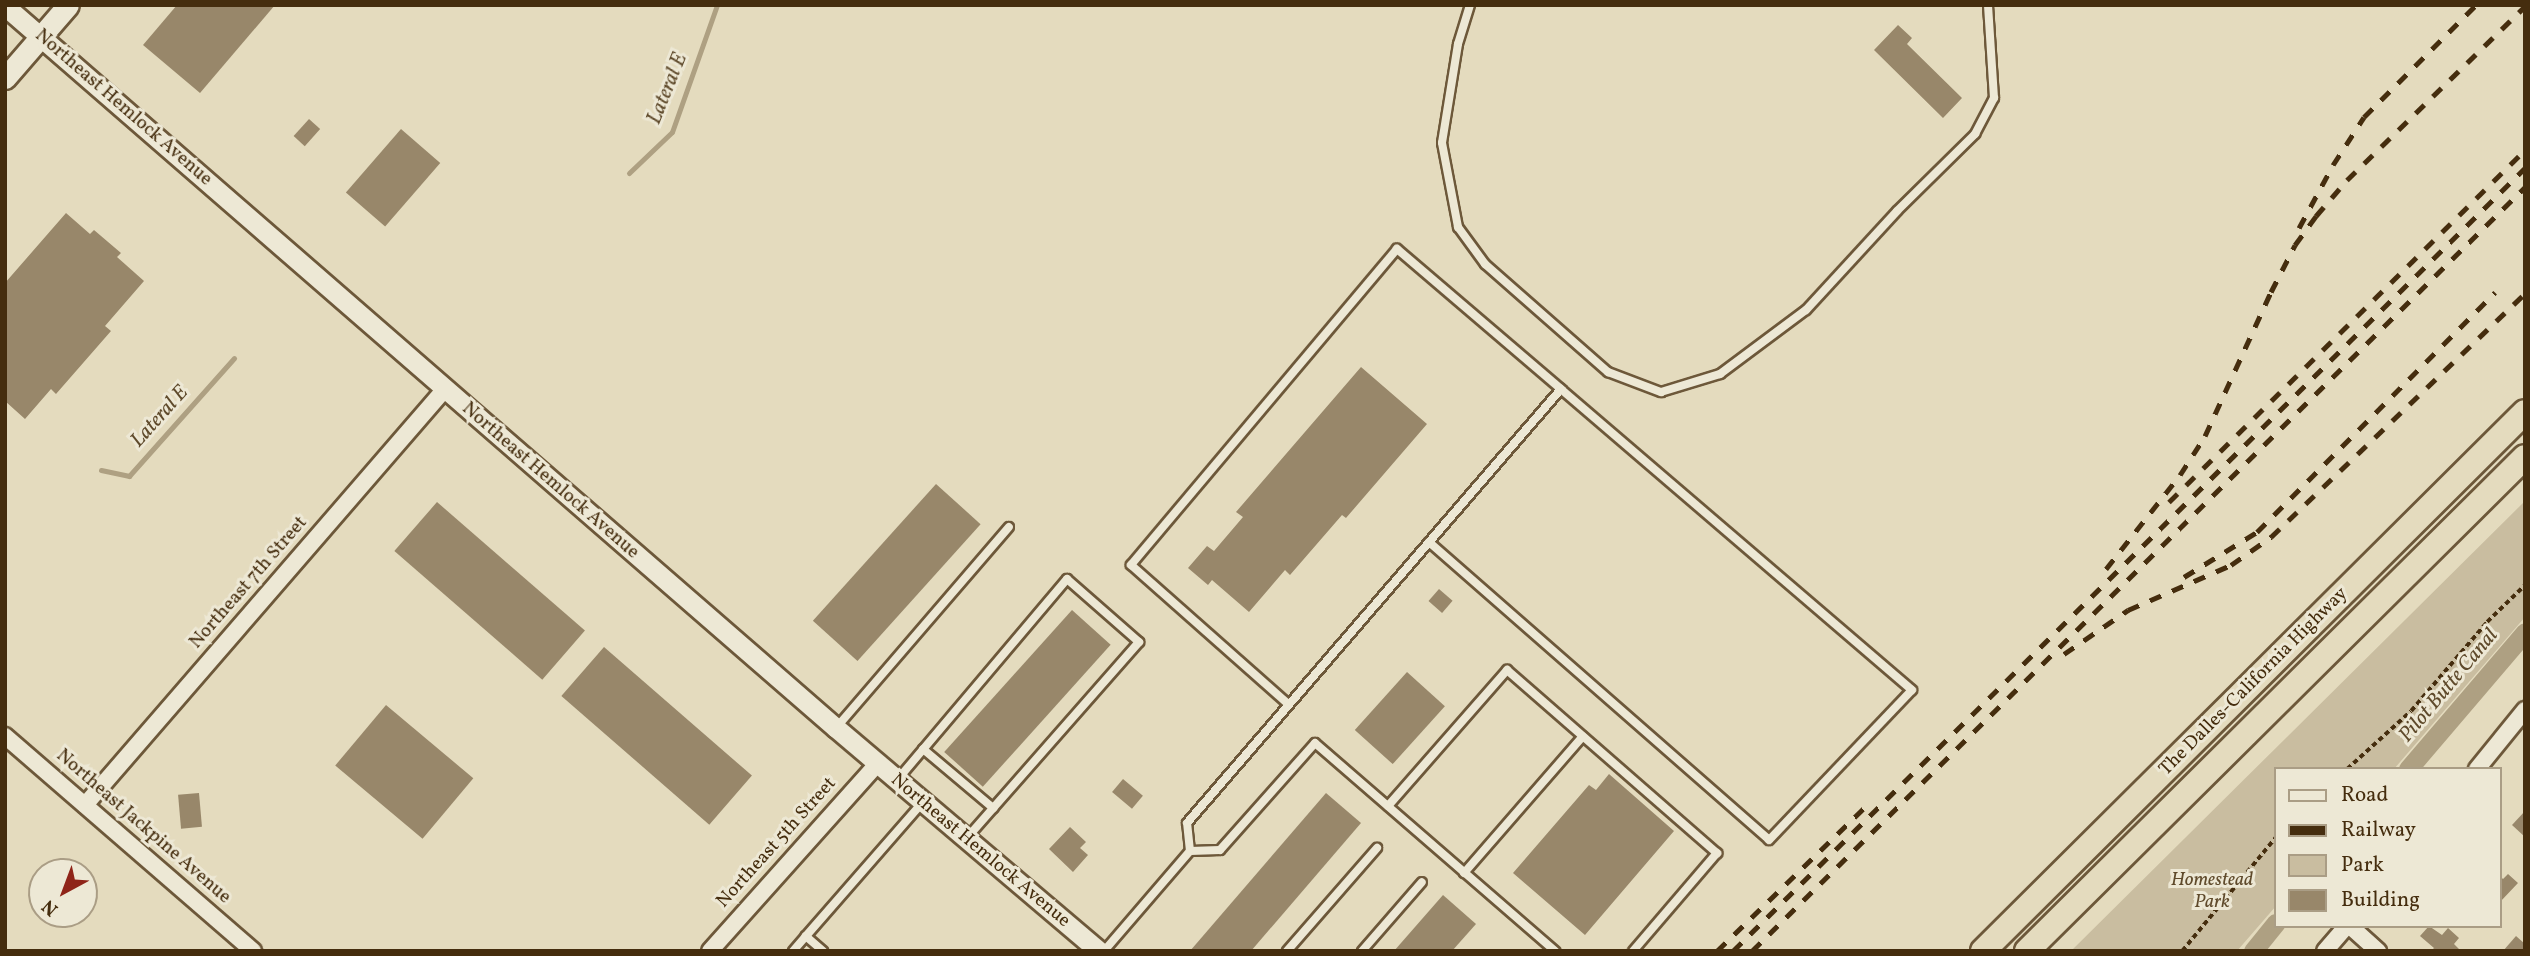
<!DOCTYPE html>
<style>
body{margin:0}
#map{position:relative;width:2530px;height:956px;overflow:hidden;background:#e4dbbe;font-family:Vollkorn,serif}
div>[style]{position:absolute}
[style*='--x']{left:calc(var(--x)*1px);top:calc(var(--y)*1px);width:calc(var(--w)*1px);rotate:calc(var(--a)*1deg)}
.green>*{inset:0;background:#c9bda0}
.stream>*{height:5px;margin:-2.5px;padding:0 2.5px;transform-origin:2.5px;border-radius:2.5px;background:#aea082}
.canal>*{height:19px;margin:-9.5px;padding:0 9.5px;transform-origin:9.5px;border-radius:9.5px;background:#aea082}
.building>*{inset:0;background:#98876a;transform-origin:0 0}
.path>*{height:3.5px;margin-top:-1.75px;transform-origin:0;background:repeating-linear-gradient(90deg,#452d0e 0 5px,transparent 0 8.5px)}
.roads{filter:drop-shadow(2px 0 #6d583a) drop-shadow(-2px 0 #6d583a) drop-shadow(0 2px #6d583a) drop-shadow(0 -2px #6d583a)}
.service>*{height:8px;margin:-4px;padding:0 4px;transform-origin:4px;border-radius:4px;background:#ede8d5}
.minor>*{height:16px;margin:-8px;padding:0 8px;transform-origin:8px;border-radius:8px;background:#ede8d5}
.tertiary>*{height:19px;margin:-9.5px;padding:0 9.5px;transform-origin:9.5px;border-radius:9.5px;background:#ede8d5}
.secondary>*{height:21px;margin:-10.5px;padding:0 10.5px;transform-origin:10.5px;border-radius:10.5px;background:#ede8d5}
.trunk>*{height:24px;margin:-12px;padding:0 12px;transform-origin:12px;border-radius:12px;background:#e4dbbe}
.rail>*{height:5px;margin-top:-2.5px;transform-origin:0;background:repeating-linear-gradient(90deg,#452d0e 0 12px,transparent 0 24px)}
span{translate:-50% -50%;white-space:nowrap;text-align:center;line-height:1.15;-webkit-text-stroke:6px #ede8d5;paint-order:stroke}
.street-label{font-size:19px;color:#452d0e}
.park-label{font-size:19px;color:#5f4a2b;font-style:italic}
.water-label{font-size:21px;color:#5f4a2b;font-style:italic}
.frame{position:absolute;inset:0;border:7px solid #452d0e;pointer-events:none}
.legend{position:absolute;left:2274px;top:767px;width:228px;height:161px;box-sizing:border-box;background:#ede8d5;border:2px solid #aa9d85;margin:0;padding:9px 12px;list-style:none;font-size:21px;color:#452d0e}
.legend li{display:flex;align-items:center;gap:14px;height:35px}
.legend b{width:35px;border:2px solid #aa9d85}
.north{position:absolute;left:28px;top:858px;width:70px;height:70px;box-sizing:border-box;background:#ede8d5;border:2px solid #aa9d85;border-radius:50%;rotate:221deg;font-size:19px;font-weight:700;line-height:28px;text-align:center;color:#452d0e}
.north::after{content:'';display:block;margin:auto;width:24px;height:32px;background:#8f2418;clip-path:polygon(50% 0,100% 100%,50% 72%,0 100%)}
</style>
<div id="map">
<div class="green">
<div style="clip-path:polygon(2525px 501px,2525px 617px,2394px 769px,2276px 769px,2276px 906px,2237px 951px,2071px 951px)"></div>
</div>
<div class="stream">
<div style="--x:629;--y:173;--w:59;--a:-43.6"></div>
<div style="--x:672;--y:132;--w:135;--a:-70.5"></div>
<div style="--x:101;--y:470;--w:29;--a:12"></div>
<div style="--x:129;--y:476;--w:158;--a:-48.3"></div>
</div>
<div class="canal">
<div style="--x:2408;--y:769;--w:180;--a:-49.5"></div>
<div style="--x:2253;--y:951;--w:36;--a:-51"></div>
</div>
<div class="building">
<div style="clip-path:polygon(177px 5px,275px 5px,200px 93px,143px 45px)"></div>
<div style="clip-path:polygon(1898px 25px,1912px 38px,1907px 44px,1962px 98px,1943px 118px,1874px 50px)"></div>
<div style="left:309px;top:119px;width:15px;height:23px;rotate:42deg"></div>
<div style="left:401px;top:129px;width:52px;height:84px;rotate:41deg"></div>
<div style="clip-path:polygon(66px 213px,90px 234px,94px 230px,121px 253px,117px 257px,144px 281px,105px 326px,111px 331px,56px 394px,51px 389px,25px 419px,5px 401px,5px 283px)"></div>
<div style="clip-path:polygon(1361px 367px,1427px 424px,1346px 518px,1342px 515px,1290px 575px,1285px 570px,1249px 612px,1212px 580px,1208px 585px,1188px 568px,1207px 546px,1214px 551px,1243px 517px,1236px 512px)"></div>
<div style="left:936px;top:484px;width:60px;height:184px;rotate:42deg"></div>
<div style="left:437px;top:502px;width:196px;height:65px;rotate:41deg"></div>
<div style="left:1439px;top:589px;width:18px;height:16px;rotate:41deg"></div>
<div style="left:1072px;top:610px;width:52px;height:191px;rotate:42deg"></div>
<div style="left:604px;top:647px;width:196px;height:65px;rotate:41deg"></div>
<div style="left:1407px;top:672px;width:51px;height:78px;rotate:42deg"></div>
<div style="left:386px;top:705px;width:114px;height:79px;rotate:40deg"></div>
<div style="clip-path:polygon(1609px 774px,1674px 831px,1585px 935px,1513px 873px,1589px 785px,1596px 790px)"></div>
<div style="left:1123px;top:779px;width:26px;height:17px;rotate:40deg"></div>
<div style="left:199px;top:793px;width:34px;height:21px;rotate:85deg"></div>
<div style="clip-path:polygon(1326px 793px,1361px 823px,1251px 951px,1190px 951px)"></div>
<div style="clip-path:polygon(2525px 811px,2525px 837px,2512px 825px)"></div>
<div style="clip-path:polygon(1070px 827px,1086px 842px,1080px 848px,1088px 855px,1073px 872px,1049px 849px)"></div>
<div style="clip-path:polygon(2508px 874px,2518px 883px,2500px 902px,2500px 876px,2503px 879px)"></div>
<div style="clip-path:polygon(1443px 895px,1476px 924px,1452px 951px,1394px 951px)"></div>
<div style="clip-path:polygon(2429px 926px,2442px 935px,2448px 928px,2459px 938px,2454px 944px,2461px 951px,2431px 951px,2434px 948px,2420px 936px)"></div>
<div style="clip-path:polygon(2516px 936px,2525px 944px,2525px 951px,2503px 951px)"></div>
</div>
<div class="path">
<div style="--x:2347;--y:769;--w:86;--a:-42.2"></div>
<div style="--x:2411;--y:711;--w:117;--a:-49.5"></div>
<div style="--x:2487;--y:622;--w:53;--a:-44.2"></div>
<div style="--x:2182;--y:951;--w:148;--a:-50.5"></div>
</div>
<div class="roads">
<div class="service">
<div style="--x:1470;--y:5;--w:41;--a:107.1"></div>
<div style="--x:1458;--y:44;--w:100;--a:99.2"></div>
<div style="--x:1442;--y:143;--w:86;--a:79.2"></div>
<div style="--x:1458;--y:227;--w:46;--a:53.9"></div>
<div style="--x:1485;--y:264;--w:164;--a:41.3"></div>
<div style="--x:1608;--y:372;--w:57;--a:20.7"></div>
<div style="--x:1661;--y:392;--w:62;--a:-17"></div>
<div style="--x:1720;--y:374;--w:107;--a:-36.7"></div>
<div style="--x:1806;--y:310;--w:134;--a:-47.4"></div>
<div style="--x:1897;--y:211;--w:110;--a:-44.6"></div>
<div style="--x:1975;--y:134;--w:41;--a:-62.2"></div>
<div style="--x:1994;--y:98;--w:93;--a:-93.7"></div>
<div style="--x:1429;--y:542;--w:452;--a:41.2"></div>
<div style="--x:1769;--y:840;--w:207;--a:-46.4"></div>
<div style="--x:1912;--y:690;--w:462;--a:-139.4"></div>
<div style="--x:836;--y:728;--w:265;--a:-49.3"></div>
<div style="--x:923;--y:749;--w:92;--a:40.1"></div>
<div style="--x:898;--y:779;--w:262;--a:-49.8"></div>
<div style="--x:1067;--y:579;--w:96;--a:41.2"></div>
<div style="--x:1139;--y:642;--w:262;--a:131.3"></div>
<div style="--x:1388;--y:806;--w:181;--a:-48.8"></div>
<div style="--x:1507;--y:670;--w:279;--a:41.1"></div>
<div style="--x:1717;--y:853;--w:129;--a:130.6"></div>
<div style="--x:1190;--y:851;--w:30;--a:-2"></div>
<div style="--x:1220;--y:850;--w:143;--a:-48.4"></div>
<div style="--x:1315;--y:743;--w:318;--a:40.9"></div>
<div style="--x:1464;--y:873;--w:181;--a:-49"></div>
<div style="--x:793;--y:951;--w:20;--a:-49"></div>
<div style="--x:823;--y:951;--w:23;--a:-139"></div>
<div style="--x:806;--y:936;--w:176;--a:-48.9"></div>
<div style="--x:1104;--y:951;--w:132;--a:-49.3"></div>
<div style="--x:1190;--y:851;--w:28;--a:-96"></div>
<div style="--x:1187;--y:823;--w:573;--a:-49.25"></div>
<div style="--x:1561;--y:389;--w:216;--a:-139.5"></div>
<div style="--x:1397;--y:249;--w:413;--a:130.1"></div>
<div style="--x:1131;--y:565;--w:210;--a:41.5"></div>
<div style="--x:1287;--y:951;--w:137;--a:-48.9"></div>
<div style="--x:1362;--y:951;--w:91;--a:-49"></div>
</div>
<div class="minor">
<div style="--x:5;--y:736;--w:328;--a:40.9"></div>
<div style="--x:2477;--y:769;--w:76;--a:-50.9"></div>
<div style="--x:85;--y:805;--w:550;--a:-49.13"></div>
<div style="--x:2350;--y:926;--w:38;--a:42"></div>
<div style="--x:710;--y:951;--w:251;--a:-48.2"></div>
<div style="--x:2325;--y:951;--w:33;--a:-49"></div>
</div>
<div class="tertiary">
<div style="--x:5;--y:6;--w:1101;--a:40.99"></div>
<div style="--x:836;--y:728;--w:345;--a:40.3"></div>
</div>
<div class="secondary">
<div style="--x:5;--y:78;--w:96;--a:-49.2"></div>
</div>
<div class="trunk">
<div style="--x:1983;--y:951;--w:764;--a:-44.84"></div>
<div style="--x:2027;--y:951;--w:701;--a:-44.77"></div>
</div>
</div>
<div class="rail">
<div style="--x:2299;--y:228;--w:72;--a:-61.6"></div>
<div style="--x:2333;--y:165;--w:57;--a:-57.1"></div>
<div style="--x:2364;--y:117;--w:158;--a:-45"></div>
<div style="--x:2169;--y:502;--w:501;--a:-44.68"></div>
<div style="--x:2106;--y:569;--w:120;--a:-51.8"></div>
<div style="--x:2180;--y:475;--w:46;--a:-57.3"></div>
<div style="--x:2205;--y:436;--w:158;--a:-65.4"></div>
<div style="--x:2271;--y:292;--w:53;--a:-62.9"></div>
<div style="--x:2295;--y:245;--w:36;--a:-54"></div>
<div style="--x:2316;--y:216;--w:48;--a:-49.3"></div>
<div style="--x:2347;--y:180;--w:249;--a:-44.3"></div>
<div style="--x:2184;--y:577;--w:86;--a:-31.7"></div>
<div style="--x:2257;--y:532;--w:338;--a:-45.2"></div>
<div style="--x:2064;--y:654;--w:78;--a:-34.5"></div>
<div style="--x:2128;--y:610;--w:112;--a:-23.6"></div>
<div style="--x:2231;--y:565;--w:49;--a:-35"></div>
<div style="--x:2271;--y:537;--w:352;--a:-43.8"></div>
<div style="--x:1717;--y:951;--w:214;--a:-44.2"></div>
<div style="--x:1733;--y:951;--w:1114;--a:-44.67"></div>
<div style="--x:1752;--y:951;--w:1087;--a:-44.66"></div>
</div>
<div class="street-label">
<span style="left:123px;top:108px;rotate:41deg">Northeast Hemlock Avenue</span>
<span style="left:550px;top:481px;rotate:41deg">Northeast Hemlock Avenue</span>
<span style="left:249px;top:583px;rotate:-49deg">Northeast 7th Street</span>
<span style="left:2254px;top:682px;rotate:-45deg">The Dalles-California Highway</span>
<span style="left:143px;top:827px;rotate:41deg">Northeast Jackpine Avenue</span>
<span style="left:777px;top:843px;rotate:-48deg">Northeast 5th Street</span>
<span style="left:980px;top:851px;rotate:40deg">Northeast Hemlock Avenue</span>
</div>
<div class="park-label">
<span style="left:2212px;top:892px">Homestead<br>Park</span>
</div>
<div class="water-label">
<span style="left:668px;top:89px;rotate:-68deg">Lateral E</span>
<span style="left:160px;top:417px;rotate:-48deg">Lateral E</span>
<span style="left:2449px;top:686px;rotate:-50deg">Pilot Butte Canal</span>
</div>
<div class="frame"></div>
<ul class="legend">
<li><b style="height:9px;background:#ede8d5"></b>Road</li>
<li><b style="height:9px;background:#452d0e"></b>Railway</li>
<li><b style="height:19px;background:#c9bda0"></b>Park</li>
<li><b style="height:19px;background:#98876a"></b>Building</li>
</ul>
<div class="north">N</div>
</div>
